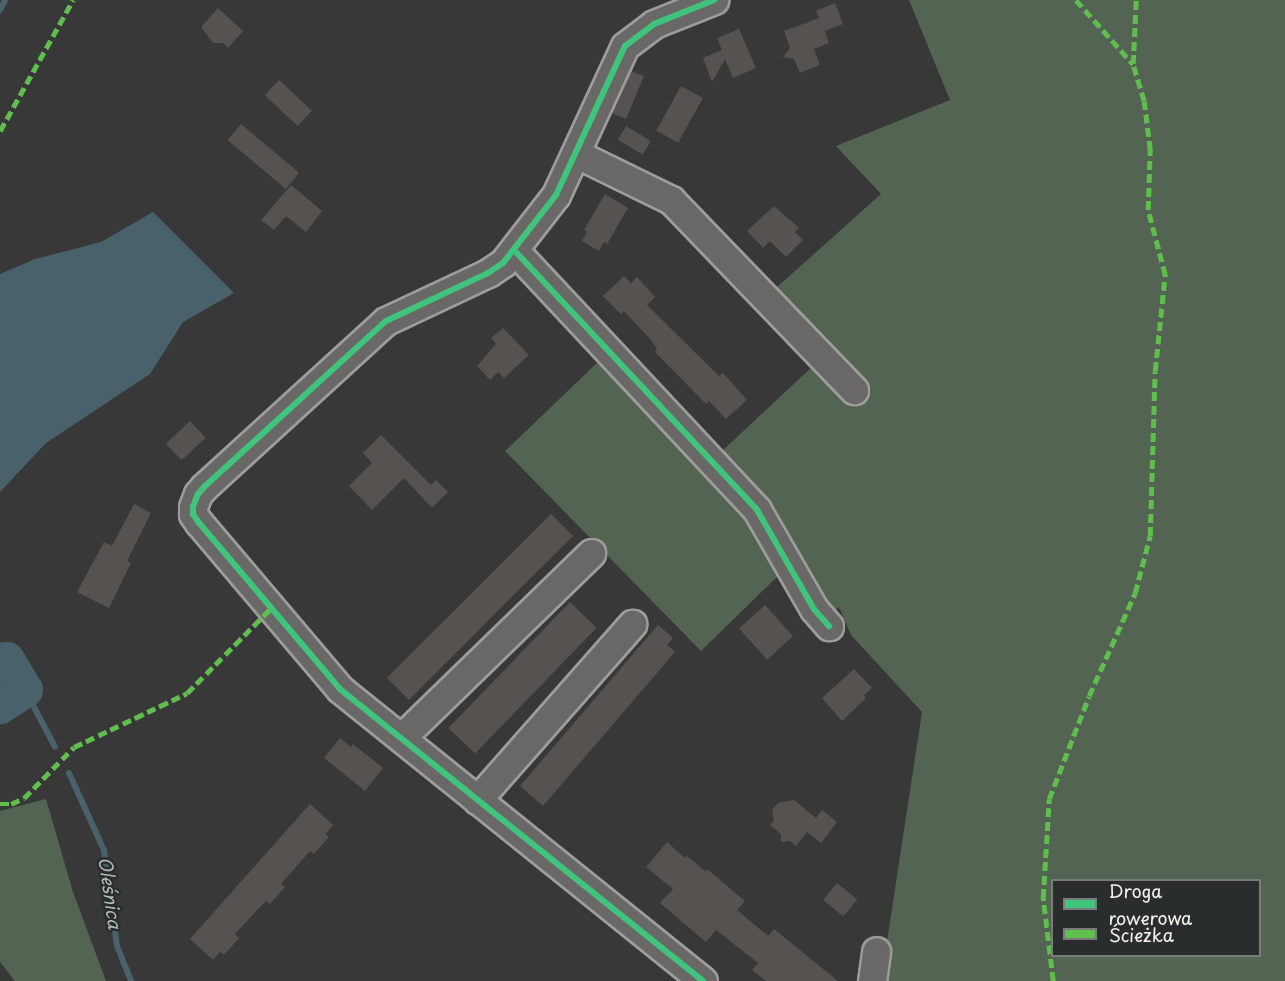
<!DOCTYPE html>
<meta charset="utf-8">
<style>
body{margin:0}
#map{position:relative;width:1285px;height:981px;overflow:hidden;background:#383838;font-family:"Playpen Sans",sans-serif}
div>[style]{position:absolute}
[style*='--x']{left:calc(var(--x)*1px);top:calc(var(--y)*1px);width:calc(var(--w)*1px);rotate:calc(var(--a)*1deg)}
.green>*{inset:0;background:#546452}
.water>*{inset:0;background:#48616a}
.stream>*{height:6px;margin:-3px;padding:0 3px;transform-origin:3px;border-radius:3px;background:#48616a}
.river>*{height:36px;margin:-18px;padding:0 18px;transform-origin:18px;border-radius:18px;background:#48616a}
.building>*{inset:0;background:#555250;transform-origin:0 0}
.roads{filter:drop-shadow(2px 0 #9d9d9b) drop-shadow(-2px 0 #9d9d9b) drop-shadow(0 2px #9d9d9b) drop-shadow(0 -2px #9d9d9b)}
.minor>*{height:27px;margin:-13.5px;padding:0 13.5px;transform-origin:13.5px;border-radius:13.5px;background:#696866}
.quiet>*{height:4.5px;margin-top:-2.25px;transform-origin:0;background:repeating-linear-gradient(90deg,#5fbe4e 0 9px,transparent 0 13.5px)}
.cycleway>*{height:6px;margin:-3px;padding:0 3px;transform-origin:3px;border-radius:3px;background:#40c37c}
span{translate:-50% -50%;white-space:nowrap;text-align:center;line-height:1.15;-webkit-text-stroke:5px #2a2d2e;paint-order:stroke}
.water-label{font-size:18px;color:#b0b9b8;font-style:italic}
.legend{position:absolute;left:1051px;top:879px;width:210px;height:78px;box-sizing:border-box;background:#2a2d2e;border:2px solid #7b7b78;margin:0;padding:8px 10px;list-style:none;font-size:18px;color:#f4f1e8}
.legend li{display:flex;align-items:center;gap:12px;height:30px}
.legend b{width:30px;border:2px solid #7b7b78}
</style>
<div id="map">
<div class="green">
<div style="clip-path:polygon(evenodd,909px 0,1285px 0,1285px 981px,881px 981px,922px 712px,851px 635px,839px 607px,833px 612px,825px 602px,721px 452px,813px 366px,756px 306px,881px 194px,836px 146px,950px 100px,909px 0,1052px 880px,1260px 880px,1260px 956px,1052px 956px,1052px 880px)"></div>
<div style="clip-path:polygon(600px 360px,743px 510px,780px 574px,701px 651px,505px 451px)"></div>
<div style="clip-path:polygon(46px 799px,73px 892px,106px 981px,15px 981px,0 962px,0 811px)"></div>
</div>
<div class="water">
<div style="clip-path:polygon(153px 212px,234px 293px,183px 322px,150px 374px,46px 443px,0 492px,0 274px,35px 259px,101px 242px)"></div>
</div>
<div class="stream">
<div style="--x:0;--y:10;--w:11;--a:-63"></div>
<div style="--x:25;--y:690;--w:64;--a:62.2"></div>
<div style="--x:69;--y:773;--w:85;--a:65.6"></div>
<div style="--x:104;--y:850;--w:97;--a:82.3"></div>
<div style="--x:117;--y:946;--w:38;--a:68"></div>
</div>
<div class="river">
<div style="--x:0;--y:661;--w:7;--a:-8"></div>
<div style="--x:7;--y:660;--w:35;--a:59"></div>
<div style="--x:25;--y:690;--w:30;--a:147"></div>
</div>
<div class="building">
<div style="clip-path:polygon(835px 3px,843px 24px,825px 31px,823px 26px,829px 43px,814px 49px,820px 65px,800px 73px,794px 59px,783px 57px,790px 48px,784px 31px,819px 18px,816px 11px)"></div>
<div style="clip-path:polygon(218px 8px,243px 31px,228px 48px,223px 43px,213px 43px,201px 27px)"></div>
<div style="clip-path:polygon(739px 29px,756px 68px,733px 78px,725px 59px,712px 82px,703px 58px,722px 50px,717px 38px)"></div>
<div style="clip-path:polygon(631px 71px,644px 76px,626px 119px,611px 113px)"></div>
<div style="left:279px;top:80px;width:45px;height:21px;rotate:43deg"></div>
<div style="left:681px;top:86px;width:25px;height:51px;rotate:29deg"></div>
<div style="left:241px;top:124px;width:76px;height:21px;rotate:40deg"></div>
<div style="left:626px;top:126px;width:29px;height:16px;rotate:31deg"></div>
<div style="clip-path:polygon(291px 185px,322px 211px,306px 232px,286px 216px,274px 230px,261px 220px)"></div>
<div style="clip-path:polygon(605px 194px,628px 208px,607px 244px,604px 242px,599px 251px,582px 241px,587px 232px,584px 230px)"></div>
<div style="clip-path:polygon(774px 206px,799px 228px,795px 232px,803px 240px,786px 257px,770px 241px,763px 248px,747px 231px)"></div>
<div style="clip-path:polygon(624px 276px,631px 283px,637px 277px,655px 297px,647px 305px,719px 376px,723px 373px,747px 400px,726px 419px,709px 401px,706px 404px,655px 352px,657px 349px,651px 340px,624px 311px,621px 314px,603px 296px)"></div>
<div style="clip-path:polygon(503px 328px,529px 355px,504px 378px,498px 372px,490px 380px,477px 366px,496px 344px,491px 338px)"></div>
<div style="left:190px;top:421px;width:23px;height:33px;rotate:47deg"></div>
<div style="clip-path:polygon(381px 435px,431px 485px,436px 480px,448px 492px,432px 508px,404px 478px,372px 510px,349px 486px,372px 463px,363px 453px)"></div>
<div style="clip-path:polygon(134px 504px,151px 513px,127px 561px,131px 563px,109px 608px,77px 592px,104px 542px,112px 546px)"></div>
<div style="left:551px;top:514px;width:31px;height:232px;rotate:45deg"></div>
<div style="left:570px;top:602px;width:37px;height:175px;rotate:44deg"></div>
<div style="left:765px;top:605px;width:42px;height:35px;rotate:48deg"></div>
<div style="clip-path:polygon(658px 625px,673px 638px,667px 645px,675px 652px,543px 806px,520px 786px)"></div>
<div style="clip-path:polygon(854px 669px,872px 688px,864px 695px,866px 698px,842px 721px,822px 698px)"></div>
<div style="clip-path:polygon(340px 738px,351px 747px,353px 744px,383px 768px,365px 791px,324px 758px)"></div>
<div style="clip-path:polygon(794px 800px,816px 818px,822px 810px,837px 822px,821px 843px,807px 832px,796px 846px,790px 841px,781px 842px,781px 834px,770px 825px,774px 821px,772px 810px,778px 803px)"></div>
<div style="clip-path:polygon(310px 804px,333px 825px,326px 834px,329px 837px,314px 854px,310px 851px,303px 859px,281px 884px,285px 887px,270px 904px,266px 901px,258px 909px,235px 934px,239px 938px,224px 955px,220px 952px,213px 960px,190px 939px)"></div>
<div style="clip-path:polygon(667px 842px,685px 858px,687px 856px,706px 872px,707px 869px,745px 901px,737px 910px,768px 936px,774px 929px,838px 981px,766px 981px,752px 970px,758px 963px,716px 930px,706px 942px,660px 903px,673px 889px,646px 867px)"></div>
<div style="left:837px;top:883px;width:26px;height:22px;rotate:39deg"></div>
</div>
<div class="roads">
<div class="minor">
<div style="--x:577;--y:154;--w:105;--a:26.1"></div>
<div style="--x:671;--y:200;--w:264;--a:46.1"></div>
<div style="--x:514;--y:250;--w:356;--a:46.9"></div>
<div style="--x:757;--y:510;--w:114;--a:60.1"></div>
<div style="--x:814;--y:609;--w:23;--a:49"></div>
<div style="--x:402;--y:737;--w:264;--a:-44.2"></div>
<div style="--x:477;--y:800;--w:235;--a:-48.6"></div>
<div style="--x:703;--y:981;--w:466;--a:-141.2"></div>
<div style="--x:340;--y:689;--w:218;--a:-130.3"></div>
<div style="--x:199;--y:523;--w:11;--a:-124"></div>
<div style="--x:193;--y:514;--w:7;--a:-90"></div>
<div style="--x:193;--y:507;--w:14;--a:-69"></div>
<div style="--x:198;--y:494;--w:9;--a:-49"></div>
<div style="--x:204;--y:487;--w:246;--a:-42.4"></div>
<div style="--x:386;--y:321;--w:113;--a:-25.2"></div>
<div style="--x:488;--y:273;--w:18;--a:-34"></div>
<div style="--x:503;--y:263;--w:86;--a:-52.1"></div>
<div style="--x:556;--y:195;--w:164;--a:-65.2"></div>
<div style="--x:625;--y:46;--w:36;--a:-37"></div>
<div style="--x:654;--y:24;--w:65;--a:-21.8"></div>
<div style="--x:872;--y:981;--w:30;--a:-82"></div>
</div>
</div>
<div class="quiet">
<div style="--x:1076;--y:0;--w:86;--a:48.3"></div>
<div style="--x:0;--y:131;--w:150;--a:-60.9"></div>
<div style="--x:0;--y:804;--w:11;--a:0"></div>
<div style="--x:11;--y:804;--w:14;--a:-25"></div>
<div style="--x:24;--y:798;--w:71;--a:-45.6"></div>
<div style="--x:74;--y:747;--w:125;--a:-25.5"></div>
<div style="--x:187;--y:693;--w:118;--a:-45.3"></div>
<div style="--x:1053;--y:981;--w:84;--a:-96.9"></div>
<div style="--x:1043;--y:898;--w:99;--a:-86.5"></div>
<div style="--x:1049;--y:799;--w:110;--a:-68.8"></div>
<div style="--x:1089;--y:696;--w:113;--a:-65.9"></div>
<div style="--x:1135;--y:593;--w:59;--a:-75.3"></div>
<div style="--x:1150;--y:536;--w:165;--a:-88.3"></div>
<div style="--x:1155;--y:371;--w:97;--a:-84.1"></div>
<div style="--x:1165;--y:275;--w:67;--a:-104.7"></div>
<div style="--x:1148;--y:210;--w:60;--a:-88.1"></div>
<div style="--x:1150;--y:150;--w:49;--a:-97"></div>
<div style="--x:1144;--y:101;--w:39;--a:-107"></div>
<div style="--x:1133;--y:64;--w:64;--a:-87.3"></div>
</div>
<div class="cycleway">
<div style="--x:514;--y:250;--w:356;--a:46.9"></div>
<div style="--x:757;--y:510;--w:114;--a:60.1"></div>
<div style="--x:814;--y:609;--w:23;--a:49"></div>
<div style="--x:703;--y:981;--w:466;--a:-141.2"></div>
<div style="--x:340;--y:689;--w:218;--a:-130.3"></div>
<div style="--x:199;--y:523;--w:11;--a:-124"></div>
<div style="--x:193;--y:514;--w:7;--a:-90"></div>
<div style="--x:193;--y:507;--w:14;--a:-69"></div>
<div style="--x:198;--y:494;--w:9;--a:-49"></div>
<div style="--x:204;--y:487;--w:246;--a:-42.4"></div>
<div style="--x:386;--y:321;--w:113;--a:-25.2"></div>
<div style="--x:488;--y:273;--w:18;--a:-34"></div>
<div style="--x:503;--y:263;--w:86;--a:-52.1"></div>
<div style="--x:556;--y:195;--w:164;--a:-65.2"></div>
<div style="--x:625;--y:46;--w:36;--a:-37"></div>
<div style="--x:654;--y:24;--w:65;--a:-21.8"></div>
</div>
<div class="water-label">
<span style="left:110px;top:893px;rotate:82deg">Oleśnica</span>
</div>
<ul class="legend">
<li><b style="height:8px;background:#40c37c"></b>Droga rowerowa</li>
<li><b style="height:8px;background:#5fbe4e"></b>Ścieżka</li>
</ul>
</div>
